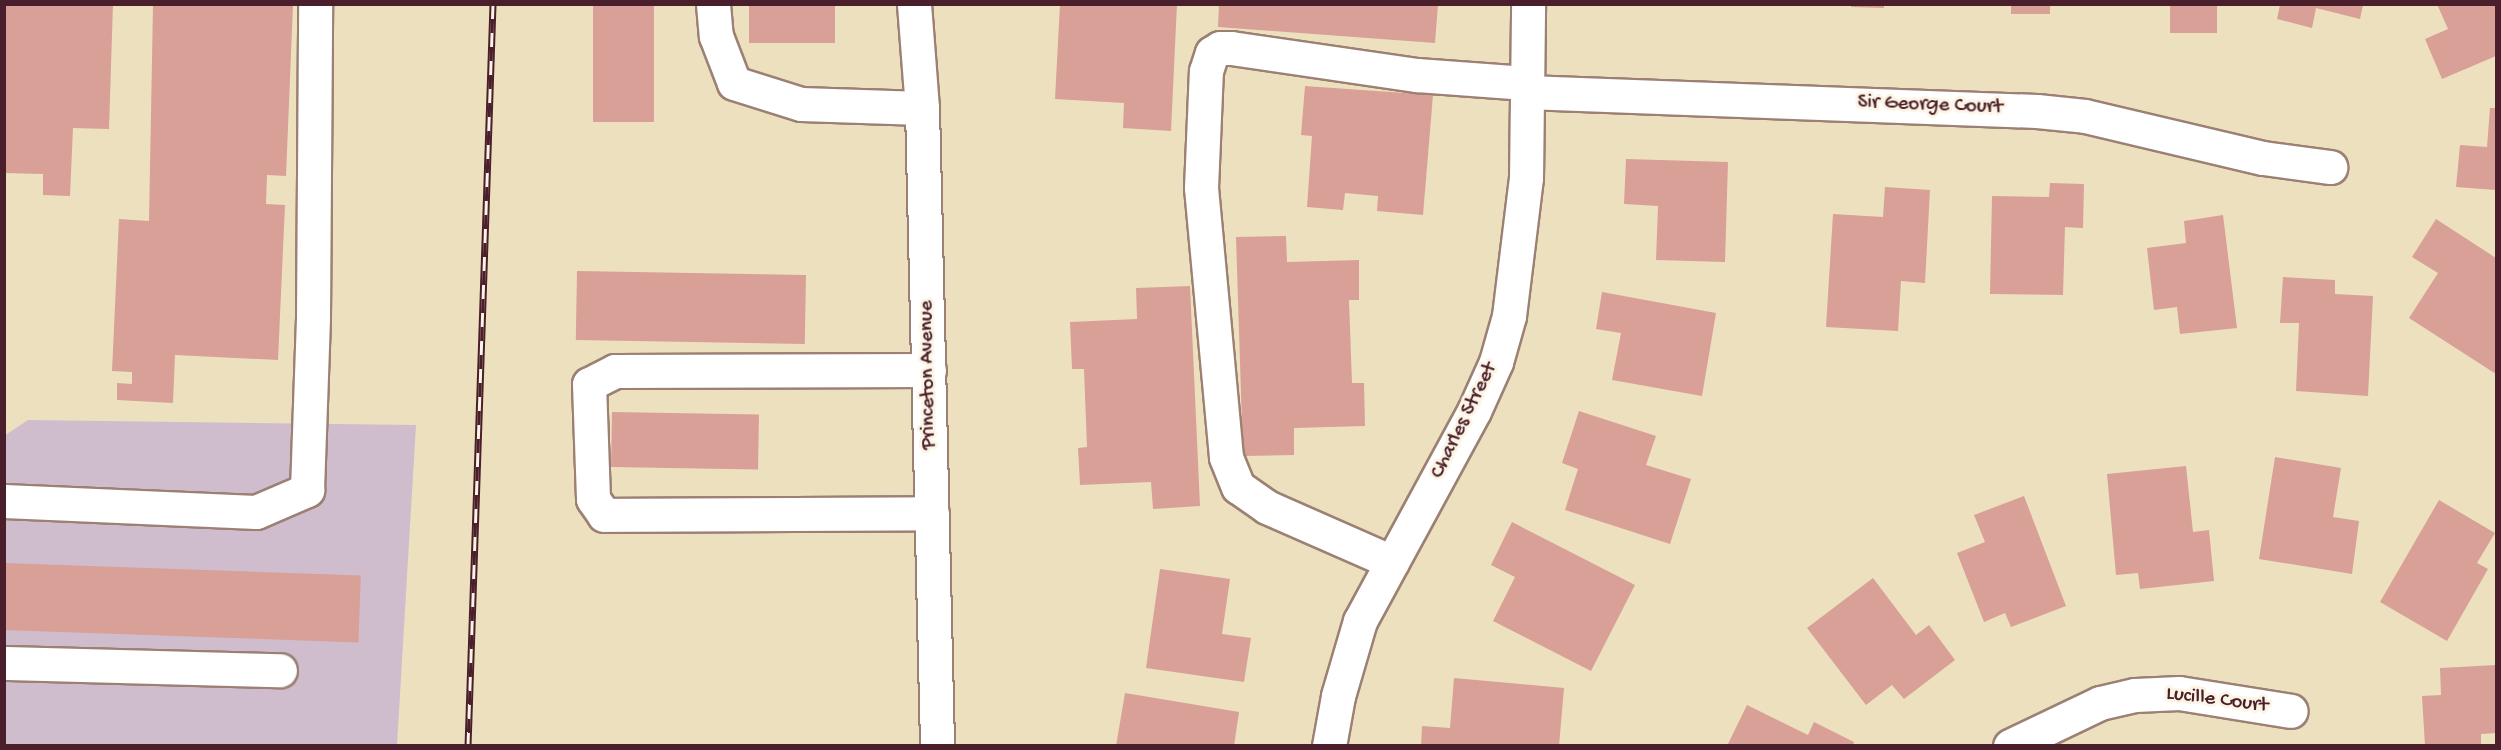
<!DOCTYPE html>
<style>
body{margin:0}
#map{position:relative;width:2501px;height:750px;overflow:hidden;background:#ede0be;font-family:"Gochi Hand",sans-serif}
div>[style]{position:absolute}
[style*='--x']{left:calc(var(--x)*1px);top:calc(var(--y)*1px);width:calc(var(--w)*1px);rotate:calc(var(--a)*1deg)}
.industrial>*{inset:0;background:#cfbdce}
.building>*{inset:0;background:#d8a097;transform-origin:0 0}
.roads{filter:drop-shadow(2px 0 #9c8074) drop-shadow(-2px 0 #9c8074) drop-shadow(0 2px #9c8074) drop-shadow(0 -2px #9c8074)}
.minor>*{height:33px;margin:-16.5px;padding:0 16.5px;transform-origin:16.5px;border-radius:16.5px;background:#fff}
.rail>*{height:7px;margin-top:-3.5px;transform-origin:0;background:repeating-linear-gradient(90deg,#fcf5e5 0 14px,#4a1f2b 0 28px);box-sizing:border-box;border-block:2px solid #4a1f2b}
span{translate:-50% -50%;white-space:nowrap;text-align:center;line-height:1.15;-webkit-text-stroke:6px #fcf5e5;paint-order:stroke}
.street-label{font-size:21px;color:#4a1f2b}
.frame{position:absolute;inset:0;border:6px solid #4a1f2b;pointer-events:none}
</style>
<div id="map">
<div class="industrial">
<div style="clip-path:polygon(28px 420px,416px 425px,397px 745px,5px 745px,4px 436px)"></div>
</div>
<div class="building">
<div style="clip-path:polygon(4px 4px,113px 4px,109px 129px,73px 128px,70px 196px,43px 195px,43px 174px,4px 173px)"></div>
<div style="left:593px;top:4px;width:61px;height:118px"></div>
<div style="left:749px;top:4px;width:86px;height:39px"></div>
<div style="clip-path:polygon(1060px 4px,1177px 4px,1171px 131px,1123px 128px,1124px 103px,1055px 99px)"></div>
<div style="clip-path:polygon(1219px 4px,1438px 4px,1435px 43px,1218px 27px)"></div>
<div style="clip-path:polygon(1851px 4px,1884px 4px,1884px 8px,1851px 7px)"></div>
<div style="left:2011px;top:4px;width:39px;height:10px"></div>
<div style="left:2170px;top:4px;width:47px;height:29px"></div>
<div style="clip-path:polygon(2437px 4px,2496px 4px,2496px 56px,2442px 79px,2425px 39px,2448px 29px)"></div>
<div style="clip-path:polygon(153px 5px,293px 5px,286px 176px,267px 175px,266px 204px,285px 205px,278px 360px,175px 355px,173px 403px,117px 400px,117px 383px,132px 384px,132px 372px,112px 371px,119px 219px,149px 221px)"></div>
<div style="clip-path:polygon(2280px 5px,2363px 5px,2360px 19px,2316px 8px,2312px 28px,2277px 19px)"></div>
<div style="clip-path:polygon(1305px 86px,1433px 95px,1423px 215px,1377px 211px,1378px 196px,1345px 193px,1343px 210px,1307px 207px,1312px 136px,1301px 135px)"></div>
<div style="clip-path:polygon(2490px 108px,2496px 108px,2496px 190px,2456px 187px,2460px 145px,2487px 147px)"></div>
<div style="clip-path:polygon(1626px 159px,1728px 162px,1725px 262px,1656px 260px,1658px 206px,1624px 204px)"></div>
<div style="clip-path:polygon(2050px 183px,2084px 184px,2083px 228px,2065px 227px,2063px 295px,1990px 294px,1992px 196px,2049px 197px)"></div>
<div style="clip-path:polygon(1885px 187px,1930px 190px,1925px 283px,1901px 281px,1898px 331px,1826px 327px,1833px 214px,1883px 217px)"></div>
<div style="clip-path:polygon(2223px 215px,2237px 328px,2180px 334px,2177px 307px,2154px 310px,2147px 248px,2186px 243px,2184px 221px)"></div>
<div style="clip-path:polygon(2436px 219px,2496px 258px,2496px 374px,2409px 318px,2438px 273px,2412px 257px)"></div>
<div style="clip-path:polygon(1286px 236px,1287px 262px,1359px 260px,1359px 300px,1349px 300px,1352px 383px,1364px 383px,1365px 426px,1294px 428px,1294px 455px,1243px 456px,1236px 237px)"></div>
<div style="left:577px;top:271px;width:229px;height:69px;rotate:1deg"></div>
<div style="clip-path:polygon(2283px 277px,2335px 280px,2335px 294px,2373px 296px,2368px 396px,2296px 391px,2299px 323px,2280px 323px)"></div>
<div style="clip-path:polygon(1190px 286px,1200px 506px,1153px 509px,1151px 482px,1080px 485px,1078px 448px,1087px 447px,1084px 369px,1072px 369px,1070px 322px,1137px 319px,1136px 288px)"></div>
<div style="clip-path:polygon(1602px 292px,1716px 313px,1702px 396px,1612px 380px,1621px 333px,1596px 329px)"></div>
<div style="clip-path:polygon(1579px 411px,1656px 436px,1646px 465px,1691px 479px,1670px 544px,1565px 510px,1578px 469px,1562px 463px)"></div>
<div style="left:612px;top:412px;width:147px;height:55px;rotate:1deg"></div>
<div style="clip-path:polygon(2275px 457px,2341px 468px,2333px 517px,2359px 521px,2352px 574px,2259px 559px)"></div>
<div style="clip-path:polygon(2186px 466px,2193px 532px,2209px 530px,2214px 581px,2140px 589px,2138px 573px,2116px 575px,2107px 474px)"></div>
<div style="clip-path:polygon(2024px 496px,2066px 606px,2011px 627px,2005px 613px,1984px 622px,1957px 553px,1985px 542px,1974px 515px)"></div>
<div style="clip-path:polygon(2439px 500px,2495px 533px,2477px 563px,2488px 569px,2447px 641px,2380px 602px)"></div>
<div style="clip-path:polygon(1512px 522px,1635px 585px,1591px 671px,1493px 621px,1515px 577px,1491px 565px)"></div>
<div style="left:4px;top:563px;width:357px;height:67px;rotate:2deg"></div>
<div style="clip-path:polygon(1160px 569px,1230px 579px,1222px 634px,1251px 638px,1244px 682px,1146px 668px)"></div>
<div style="clip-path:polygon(1873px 578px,1916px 635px,1929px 625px,1955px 660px,1904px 699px,1892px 685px,1866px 705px,1807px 628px)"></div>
<div style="clip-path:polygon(2496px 665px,2496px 733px,2481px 734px,2481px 746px,2425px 746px,2422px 696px,2441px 695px,2440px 668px)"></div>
<div style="clip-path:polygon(1454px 678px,1564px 688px,1559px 746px,1421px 746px,1422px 726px,1450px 728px)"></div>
<div style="clip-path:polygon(1125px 693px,1239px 712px,1234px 746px,1116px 746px)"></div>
<div style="clip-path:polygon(1747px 705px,1808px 735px,1814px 722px,1854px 742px,1853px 746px,1727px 746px)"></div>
</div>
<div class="roads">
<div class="minor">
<div style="--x:713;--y:4;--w:32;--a:85"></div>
<div style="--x:716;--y:36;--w:50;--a:69"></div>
<div style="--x:734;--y:83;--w:70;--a:17.4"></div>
<div style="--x:801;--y:104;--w:121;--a:1.9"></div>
<div style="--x:914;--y:4;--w:104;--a:85.6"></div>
<div style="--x:922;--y:108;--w:638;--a:88.65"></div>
<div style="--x:1526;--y:92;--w:511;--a:2.13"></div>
<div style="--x:2037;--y:111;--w:48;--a:5.9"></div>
<div style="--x:2085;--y:116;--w:183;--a:13.3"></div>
<div style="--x:2263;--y:158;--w:68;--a:7.7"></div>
<div style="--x:929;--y:370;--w:314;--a:179.8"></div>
<div style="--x:615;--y:371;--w:29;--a:153"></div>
<div style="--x:589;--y:384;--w:115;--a:88"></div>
<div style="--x:593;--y:499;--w:19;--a:55"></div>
<div style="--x:604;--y:515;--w:328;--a:-0.3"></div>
<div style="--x:4;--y:501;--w:252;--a:2.5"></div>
<div style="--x:256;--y:512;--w:56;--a:-23.3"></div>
<div style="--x:307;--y:490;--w:173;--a:-88"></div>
<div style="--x:313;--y:317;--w:313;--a:-89.6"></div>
<div style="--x:1392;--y:562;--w:137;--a:-156.3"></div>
<div style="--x:1267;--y:507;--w:35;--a:-145"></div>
<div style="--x:1238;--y:487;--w:32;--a:-112"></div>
<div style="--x:1226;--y:457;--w:270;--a:-95.3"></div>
<div style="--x:1201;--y:188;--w:117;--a:-87.6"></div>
<div style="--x:1206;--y:71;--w:19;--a:-72"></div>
<div style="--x:1212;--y:53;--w:9;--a:-32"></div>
<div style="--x:1220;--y:48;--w:11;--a:0"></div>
<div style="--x:1231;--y:48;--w:188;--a:8.3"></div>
<div style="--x:1417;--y:75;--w:109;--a:4.2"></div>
<div style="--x:4;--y:663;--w:276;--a:1.5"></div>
<div style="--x:1329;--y:746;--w:51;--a:-79.8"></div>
<div style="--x:1338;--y:696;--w:78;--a:-73.7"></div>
<div style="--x:1360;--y:621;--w:239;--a:-61.5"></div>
<div style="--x:1474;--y:411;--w:54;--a:-65.8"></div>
<div style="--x:1496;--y:362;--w:48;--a:-74.2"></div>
<div style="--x:1509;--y:316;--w:139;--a:-83"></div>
<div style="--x:1526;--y:178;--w:174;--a:-89.3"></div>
<div style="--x:2010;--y:746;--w:100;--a:-25.5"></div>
<div style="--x:2100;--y:703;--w:36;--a:-13"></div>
<div style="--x:2135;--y:695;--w:44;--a:-2.6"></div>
<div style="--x:2179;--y:693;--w:113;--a:9.1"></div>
</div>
</div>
<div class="rail">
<div style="--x:468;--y:746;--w:742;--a:-88.07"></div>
</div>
<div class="street-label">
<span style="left:1930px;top:106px;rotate:2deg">Sir George Court</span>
<span style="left:929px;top:375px;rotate:-91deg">Princeton Avenue</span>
<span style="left:1465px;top:421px;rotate:-64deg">Charles Street</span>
<span style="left:2217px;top:701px;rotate:7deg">Lucille Court</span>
</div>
<div class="frame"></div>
</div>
